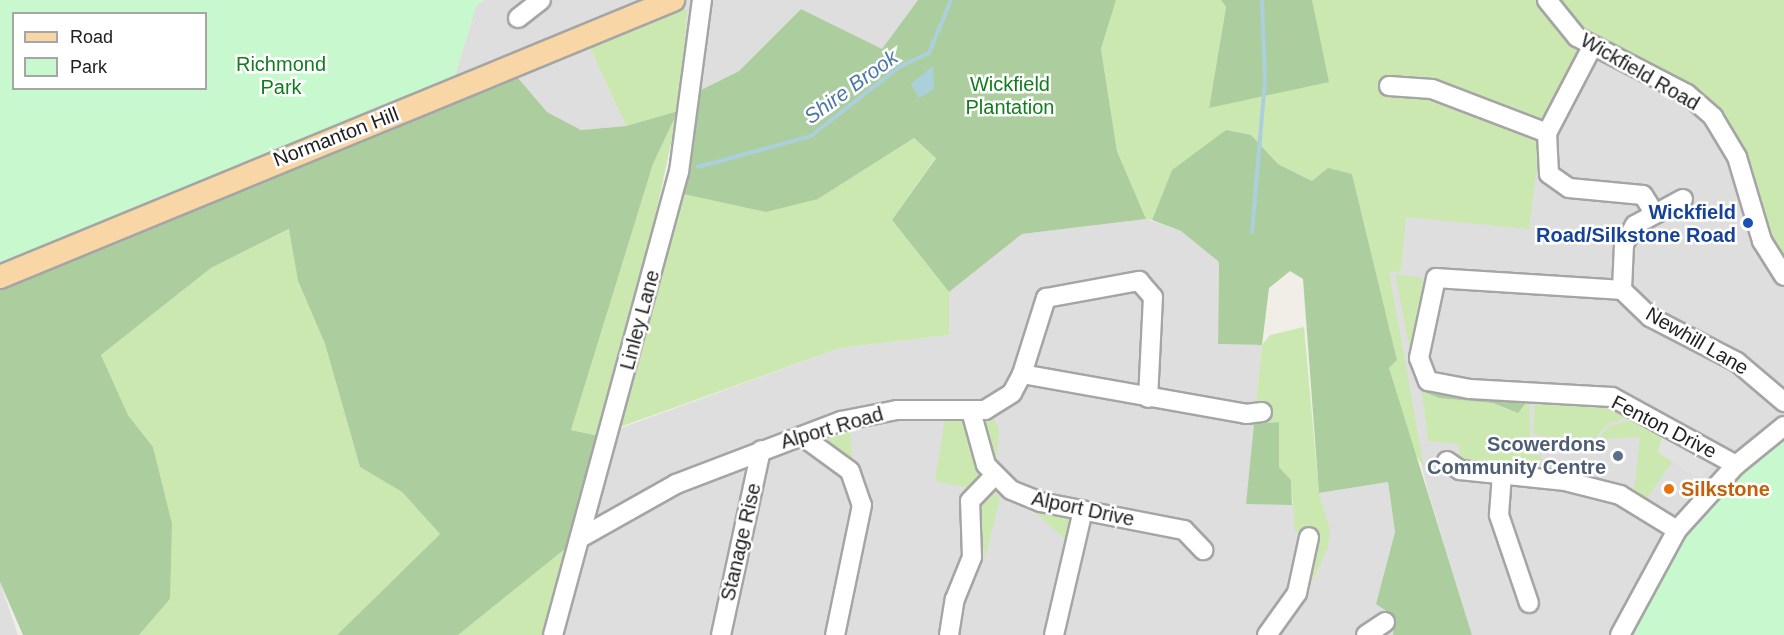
<!DOCTYPE html>
<style>
body{margin:0}
#map{position:relative;width:1784px;height:635px;overflow:hidden;background:#f1eee8;font-family:Arial,sans-serif}
div>[style]{position:absolute}
[style*='--x']{left:calc(var(--x)*1px);top:calc(var(--y)*1px);width:calc(var(--w)*1px);rotate:calc(var(--a)*1deg)}
.residential>*{inset:0;background:#dfdede}
.grass>*{inset:0;background:#cbe8b1}
.forest>*{inset:0;background:#acce9f}
.park>*{inset:0;background:#c8f8cd}
.parking>*{inset:0;background:#e1e1e1}
.water>*{inset:0;background:#abd0dc}
.stream>*{height:4px;margin:-2px;padding:0 2px;transform-origin:2px;border-radius:2px;background:#abd0dc}
.roads{filter:drop-shadow(2px 0 #a5a5a5) drop-shadow(-2px 0 #a5a5a5) drop-shadow(0 2px #a5a5a5) drop-shadow(0 -2px #a5a5a5)}
.minor>*{height:18px;margin:-9px;padding:0 9px;transform-origin:9px;border-radius:9px;background:#fff}
.major>*{height:22px;margin:-11px;padding:0 11px;transform-origin:11px;border-radius:11px;background:#f8d6a6}
.dots>*{width:16px;height:16px;translate:-50% -50%;box-sizing:border-box;border:3px solid #fff;border-radius:50%}
span{translate:-50% -50%;white-space:nowrap;text-align:center;line-height:1.15;-webkit-text-stroke:5px #fff;paint-order:stroke}
.park-label{font-size:20px;color:#117d1c}
.street-label{font-size:20px;color:#212121}
.transit-label{font-size:20px;color:#164399;font-weight:700}
.right{translate:-100% -50%;text-align:right}
.service-label{font-size:20px;color:#4e5e75;font-weight:700}
.food-label{font-size:20px;color:#c56008;font-weight:700}
.left{translate:0 -50%;text-align:left}
.water-label{font-size:21px;color:#4d78a6;font-style:italic}
.legend{position:absolute;left:12px;top:12px;width:195px;height:78px;box-sizing:border-box;background:#fff;border:2px solid #a6a6a6;margin:0;padding:8px 10px;list-style:none;font-size:18px;color:#212121}
.legend li{display:flex;align-items:center;gap:12px;height:30px}
.legend b{width:30px;border:2px solid #a6a6a6}
</style>
<div id="map">
<div class="residential">
<div style="clip-path:polygon(484px 0,918px 0,882px 50px,801px 9px,739px 71px,695px 93px,680px 82px,687px 15px,590px 48px,626px 126px,581px 130px,547px 112px,513px 72px,452px 86px,476px 6px)"></div>
<div style="clip-path:polygon(1312px 0,1784px 0,1784px 435px,1626px 635px,1472px 635px,1427px 488px)"></div>
<div style="clip-path:polygon(1146px 219px,1181px 231px,1219px 262px,1218px 344px,1262px 345px,1247px 504px,1297px 504px,1319px 493px,1388px 482px,1395px 532px,1376px 604px,1395px 617px,1393px 635px,545px 635px,599px 436px,840px 348px,949px 335px,949px 292px,1022px 234px)"></div>
<div style="clip-path:polygon(0 582px,18px 635px,0 635px)"></div>
</div>
<div class="grass">
<div style="clip-path:polygon(1116px 0,1221px 0,1226px 7px,1209px 108px,1312px 0,1784px 0,1784px 270px,1765px 236px,1733px 135px,1673px 83px,1581px 51px,1544px 114px,1529px 229px,1406px 217px,1401px 271px,1389px 272px,1424px 467px,1410px 448px,1389px 368px,1397px 360px,1352px 174px,1312px 181px,1278px 164px,1251px 135px,1172px 170px,1152px 220px,1146px 219px,1117px 151px,1101px 49px)"></div>
<div style="clip-path:polygon(677px 8px,686px 9px,687px 15px,678px 111px,648px 250px,599px 436px,571px 430px,653px 164px,678px 111px,626px 126px,590px 48px)"></div>
<div style="clip-path:polygon(914px 138px,936px 157px,892px 220px,949px 292px,949px 335px,840px 348px,620px 427px,679px 193px,818px 199px)"></div>
<div style="clip-path:polygon(290px 229px,298px 281px,325px 344px,360px 467px,402px 492px,440px 534px,337px 635px,139px 635px,170px 599px,153px 447px,128px 415px,101px 355px,211px 268px)"></div>
<div style="clip-path:polygon(1395px 274px,1423px 278px,1420px 301px,1426px 303px,1414px 370px)"></div>
<div style="clip-path:polygon(1304px 327px,1319px 493px,1330px 530px,1328px 548px,1308px 590px,1304px 588px,1316px 531px,1295px 532px,1291px 480px,1279px 467px,1279px 422px,1254px 424px,1262px 345px,1270px 335px)"></div>
<div style="clip-path:polygon(1422px 391px,1439px 398px,1493px 403px,1508px 411px,1529px 399px,1531px 455px,1541px 455px,1541px 464px,1460px 459px,1459px 444px,1428px 441px)"></div>
<div style="clip-path:polygon(1535px 396px,1612px 399px,1640px 414px,1609px 423px,1580px 454px,1582px 442px,1533px 434px)"></div>
<div style="clip-path:polygon(993px 416px,999px 430px,995px 467px,980px 421px)"></div>
<div style="clip-path:polygon(1645px 417px,1712px 454px,1658px 452px,1672px 462px,1647px 498px,1634px 490px,1640px 437px,1598px 439px,1609px 426px)"></div>
<div style="clip-path:polygon(945px 418px,962px 420px,982px 473px,970px 488px,935px 481px)"></div>
<div style="clip-path:polygon(862px 422px,850px 435px,853px 465px,823px 441px)"></div>
<div style="clip-path:polygon(992px 492px,1000px 498px,985px 558px,978px 503px)"></div>
<div style="clip-path:polygon(1027px 505px,1069px 518px,1068px 542px)"></div>
<div style="clip-path:polygon(571px 544px,545px 635px,458px 635px,483px 611px)"></div>
</div>
<div class="forest">
<div style="clip-path:polygon(918px 0,1116px 0,1101px 49px,1117px 151px,1146px 219px,1022px 234px,949px 292px,892px 220px,936px 158px,914px 138px,818px 199px,766px 212px,679px 193px,695px 93px,739px 71px,801px 9px,882px 49px)"></div>
<div style="clip-path:polygon(1221px 0,1312px 0,1329px 82px,1209px 108px,1226px 7px)"></div>
<div style="clip-path:polygon(513px 72px,547px 112px,581px 130px,626px 126px,678px 111px,653px 164px,571px 430px,599px 436px,571px 544px,458px 635px,337px 635px,440px 534px,402px 492px,360px 467px,325px 344px,298px 281px,289px 229px,211px 268px,101px 355px,128px 415px,153px 447px,172px 524px,170px 599px,139px 635px,23px 635px,0 582px,0 288px)"></div>
<div style="clip-path:polygon(1226px 130px,1251px 135px,1278px 164px,1312px 181px,1328px 168px,1352px 174px,1397px 360px,1389px 368px,1472px 635px,1393px 635px,1395px 617px,1376px 604px,1395px 532px,1388px 482px,1319px 493px,1303px 279px,1290px 271px,1269px 288px,1262px 345px,1218px 344px,1219px 262px,1181px 231px,1152px 220px,1172px 170px)"></div>
<div style="clip-path:polygon(1421px 377px,1529px 399px,1518px 413px,1493px 403px,1439px 398px,1422px 391px)"></div>
<div style="clip-path:polygon(1279px 422px,1279px 467px,1291px 480px,1292px 505px,1246px 504px,1254px 424px)"></div>
</div>
<div class="park">
<div style="clip-path:polygon(evenodd,0 0,484px 0,476px 6px,452px 86px,0 274px,0 0,14px 14px,206px 14px,206px 88px,14px 88px,14px 14px)"></div>
<div style="clip-path:polygon(1784px 435px,1784px 635px,1627px 635px,1686px 530px,1745px 466px)"></div>
</div>
<div class="parking">
<div style="clip-path:polygon(1663px 432px,1715px 463px,1702px 477px,1694px 476px,1658px 452px)"></div>
</div>
<div class="water">
<div style="clip-path:polygon(933px 66px,934px 89px,919px 98px,911px 84px)"></div>
</div>
<div class="stream">
<div style="--x:698;--y:167;--w:117;--a:-15.3"></div>
<div style="--x:811;--y:136;--w:112;--a:-38.1"></div>
<div style="--x:899;--y:67;--w:33;--a:-25"></div>
<div style="--x:929;--y:53;--w:57;--a:-67.5"></div>
<div style="--x:1252;--y:232;--w:152;--a:-85.1"></div>
<div style="--x:1265;--y:81;--w:81;--a:-92.1"></div>
</div>
<div class="roads">
<div class="minor">
<div style="--x:1547;--y:0;--w:48;--a:51"></div>
<div style="--x:1577;--y:37;--w:124;--a:27.4"></div>
<div style="--x:1687;--y:94;--w:35;--a:41"></div>
<div style="--x:1713;--y:117;--w:47;--a:59"></div>
<div style="--x:1737;--y:157;--w:88;--a:73.4"></div>
<div style="--x:1762;--y:241;--w:41;--a:57.8"></div>
<div style="--x:518;--y:18;--w:29;--a:-38"></div>
<div style="--x:1592;--y:47;--w:97;--a:117.6"></div>
<div style="--x:1547;--y:133;--w:41;--a:87.2"></div>
<div style="--x:1549;--y:174;--w:24;--a:35"></div>
<div style="--x:1569;--y:188;--w:74;--a:5.4"></div>
<div style="--x:1643;--y:195;--w:19;--a:58"></div>
<div style="--x:1389;--y:86;--w:43;--a:4"></div>
<div style="--x:1432;--y:89;--w:123;--a:20.9"></div>
<div style="--x:1683;--y:199;--w:55;--a:151.6"></div>
<div style="--x:1635;--y:225;--w:22;--a:120"></div>
<div style="--x:1624;--y:244;--w:46;--a:92.5"></div>
<div style="--x:1622;--y:290;--w:39;--a:44"></div>
<div style="--x:1650;--y:317;--w:98;--a:27.3"></div>
<div style="--x:1737;--y:362;--w:62;--a:40.4"></div>
<div style="--x:1622;--y:290;--w:186;--a:-176.3"></div>
<div style="--x:1436;--y:278;--w:82;--a:102"></div>
<div style="--x:1419;--y:358;--w:25;--a:69"></div>
<div style="--x:1428;--y:381;--w:43;--a:10.8"></div>
<div style="--x:1470;--y:389;--w:142;--a:3.2"></div>
<div style="--x:1612;--y:397;--w:141;--a:28.7"></div>
<div style="--x:1022;--y:374;--w:80;--a:-72.5"></div>
<div style="--x:1046;--y:298;--w:95;--a:-10.4"></div>
<div style="--x:1139;--y:281;--w:21;--a:49"></div>
<div style="--x:1153;--y:297;--w:101;--a:92.8"></div>
<div style="--x:971;--y:411;--w:56;--a:74.5"></div>
<div style="--x:986;--y:465;--w:35;--a:45"></div>
<div style="--x:1011;--y:490;--w:31;--a:22"></div>
<div style="--x:1040;--y:502;--w:147;--a:11"></div>
<div style="--x:1184;--y:530;--w:28;--a:46"></div>
<div style="--x:802;--y:436;--w:59;--a:36.1"></div>
<div style="--x:850;--y:471;--w:36;--a:71"></div>
<div style="--x:862;--y:505;--w:133;--a:101.7"></div>
<div style="--x:1447;--y:461;--w:16;--a:35"></div>
<div style="--x:1460;--y:470;--w:106;--a:6"></div>
<div style="--x:1565;--y:481;--w:57;--a:14.3"></div>
<div style="--x:1620;--y:495;--w:67;--a:31.6"></div>
<div style="--x:1502;--y:474;--w:41;--a:94.2"></div>
<div style="--x:1499;--y:515;--w:93;--a:71.2"></div>
<div style="--x:582;--y:537;--w:108;--a:-29.4"></div>
<div style="--x:676;--y:484;--w:177;--a:-20.9"></div>
<div style="--x:841;--y:421;--w:57;--a:-11.1"></div>
<div style="--x:897;--y:410;--w:88;--a:0"></div>
<div style="--x:985;--y:410;--w:32;--a:-32"></div>
<div style="--x:1012;--y:393;--w:21;--a:-62"></div>
<div style="--x:1022;--y:374;--w:228;--a:10.1"></div>
<div style="--x:1246;--y:414;--w:16;--a:-7"></div>
<div style="--x:553;--y:635;--w:480;--a:-74.8"></div>
<div style="--x:679;--y:172;--w:174;--a:-82.4"></div>
<div style="--x:721;--y:635;--w:189;--a:-77.8"></div>
<div style="--x:949;--y:635;--w:36;--a:-81"></div>
<div style="--x:955;--y:599;--w:45;--a:-68"></div>
<div style="--x:972;--y:557;--w:56;--a:-92"></div>
<div style="--x:970;--y:501;--w:36;--a:-46"></div>
<div style="--x:1054;--y:635;--w:128;--a:-76.9"></div>
<div style="--x:1267;--y:635;--w:52;--a:-54.5"></div>
<div style="--x:1297;--y:593;--w:57;--a:-77.9"></div>
<div style="--x:1366;--y:635;--w:23;--a:-34"></div>
<div style="--x:1620;--y:635;--w:119;--a:-61.5"></div>
<div style="--x:1677;--y:530;--w:88;--a:-47.8"></div>
<div style="--x:1736;--y:465;--w:62;--a:-39.1"></div>
</div>
<div class="major">
<div style="--x:0;--y:277;--w:728;--a:-22.37"></div>
</div>
</div>
<div class="dots">
<div style="left:1748px;top:223px;background:#1a4fb4"></div>
<div style="left:1618px;top:456px;background:#5c6f8a"></div>
<div style="left:1669px;top:489px;background:#e8710a"></div>
</div>
<div class="park-label">
<span style="left:281px;top:76px">Richmond<br>Park</span>
<span style="left:1010px;top:96px">Wickfield<br>Plantation</span>
</div>
<div class="street-label">
<span style="left:1640px;top:72px;rotate:30deg">Wickfield Road</span>
<span style="left:336px;top:137px;rotate:-21deg">Normanton Hill</span>
<span style="left:640px;top:320px;rotate:-75deg">Linley Lane</span>
<span style="left:1697px;top:341px;rotate:30deg">Newhill Lane</span>
<span style="left:1664px;top:427px;rotate:27deg">Fenton Drive</span>
<span style="left:832px;top:428px;rotate:-16deg">Alport Road</span>
<span style="left:1083px;top:509px;rotate:12deg">Alport Drive</span>
<span style="left:741px;top:542px;rotate:-77deg">Stanage Rise</span>
</div>
<div class="transit-label">
<span class="right" style="left:1736px;top:224px">Wickfield<br>Road/Silkstone Road</span>
</div>
<div class="service-label">
<span class="right" style="left:1606px;top:456px">Scowerdons<br>Community Centre</span>
</div>
<div class="food-label">
<span class="left" style="left:1681px;top:489px">Silkstone</span>
</div>
<div class="water-label">
<span style="left:851px;top:87px;rotate:-36deg">Shire Brook</span>
</div>
<ul class="legend">
<li><b style="height:8px;background:#f8d6a6"></b>Road</li>
<li><b style="height:16px;background:#c8f8cd"></b>Park</li>
</ul>
</div>
